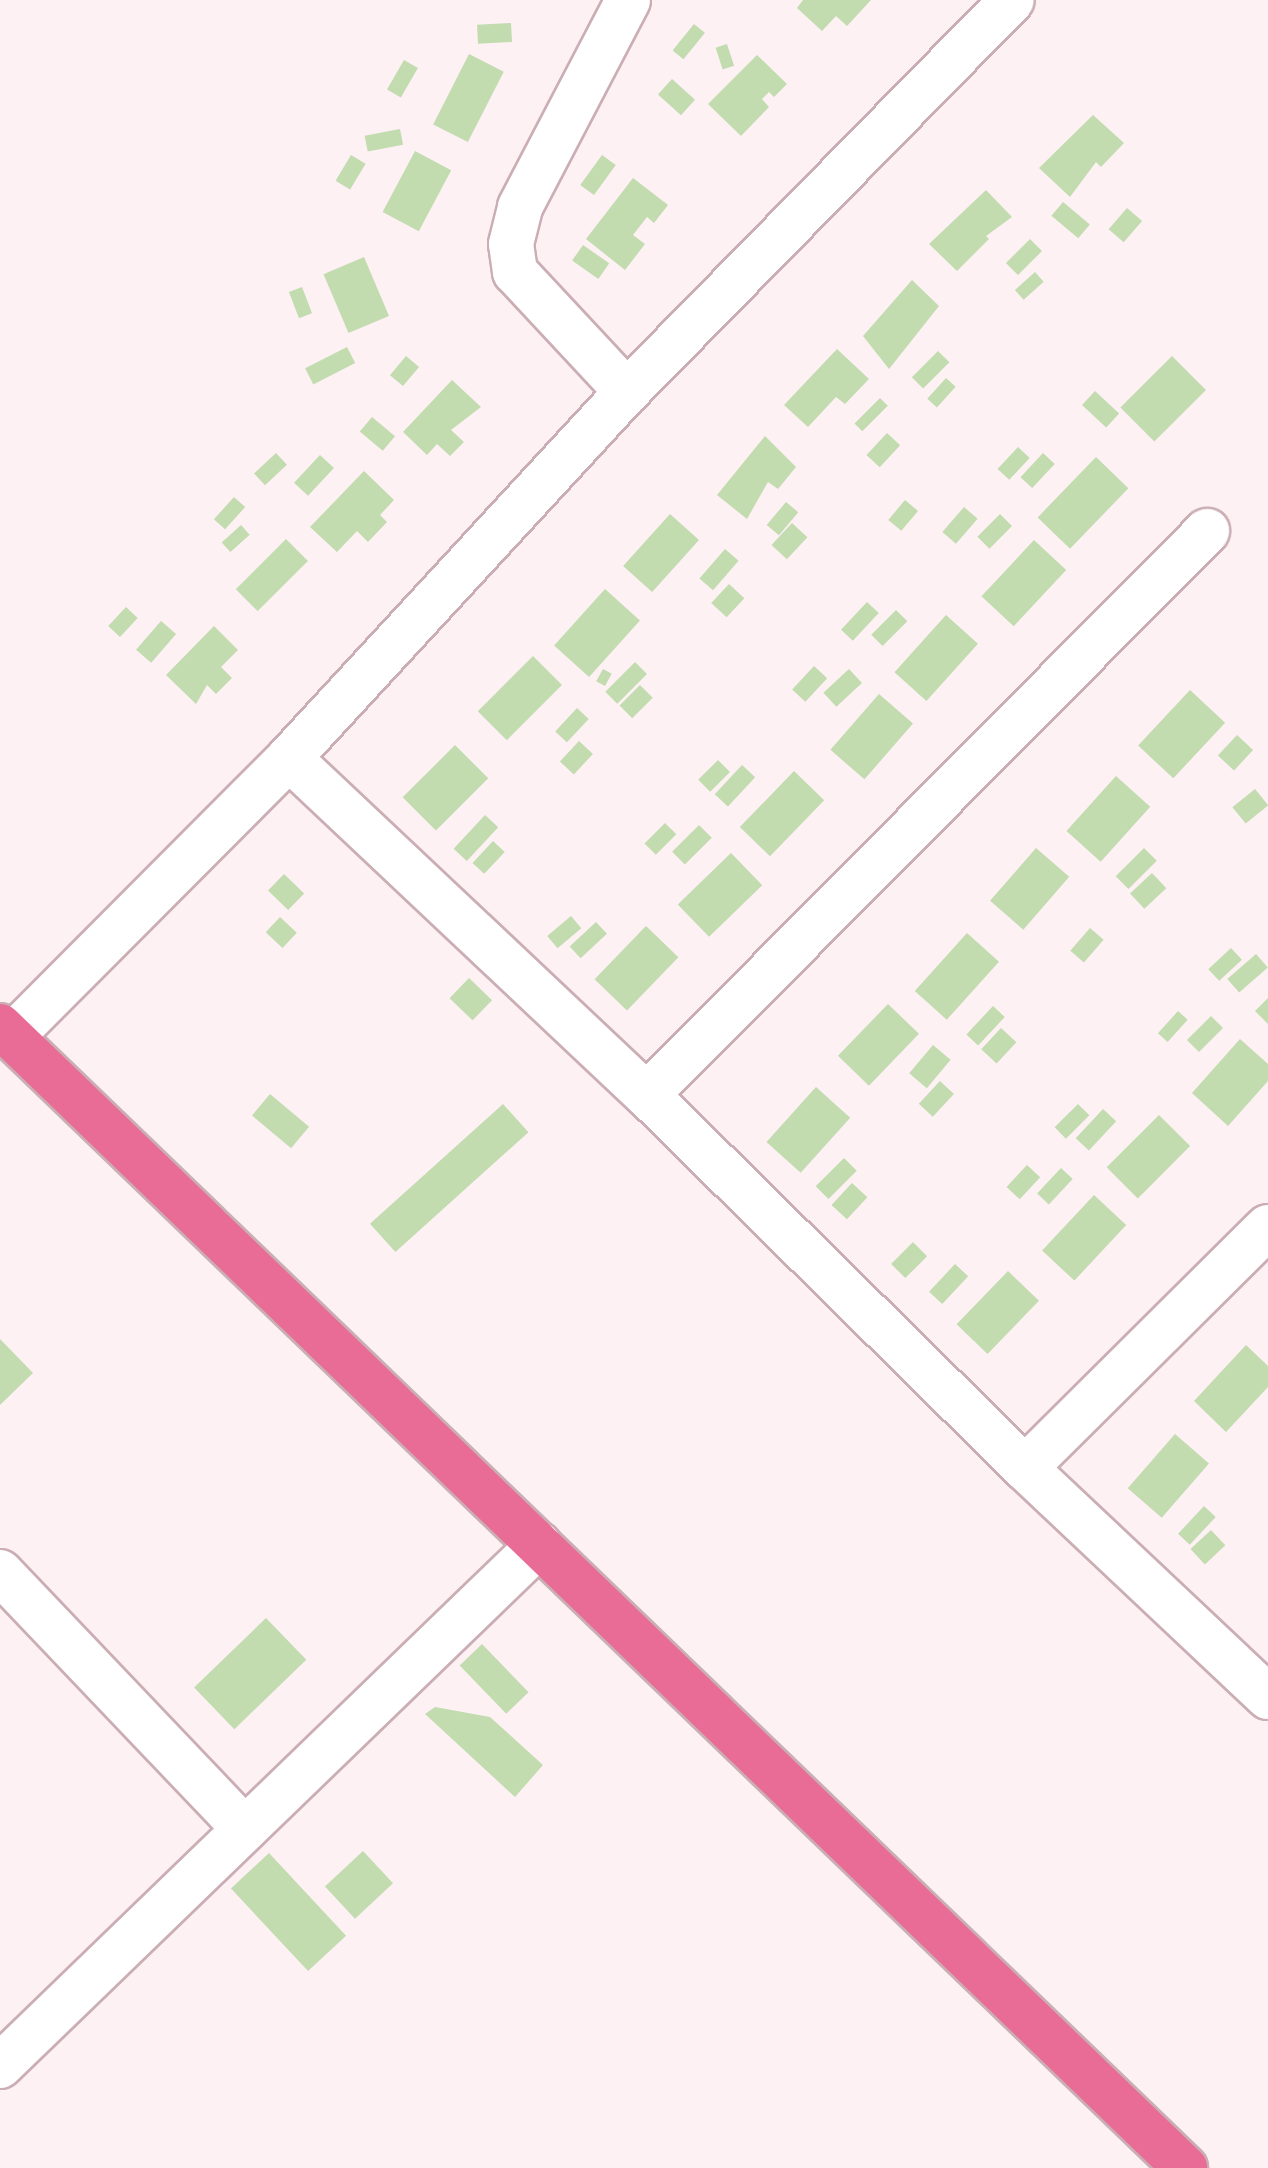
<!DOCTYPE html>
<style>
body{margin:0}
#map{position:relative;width:1268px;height:2168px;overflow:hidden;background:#fdf1f4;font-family:Cabin,sans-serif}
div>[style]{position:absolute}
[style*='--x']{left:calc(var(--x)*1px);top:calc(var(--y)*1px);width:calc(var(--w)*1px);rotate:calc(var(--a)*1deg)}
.building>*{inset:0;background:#c2dbaf;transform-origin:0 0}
.roads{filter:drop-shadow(2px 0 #cbaeb5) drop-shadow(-2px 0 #cbaeb5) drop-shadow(0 2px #cbaeb5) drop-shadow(0 -2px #cbaeb5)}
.minor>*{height:44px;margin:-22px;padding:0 22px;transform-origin:22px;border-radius:22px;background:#fff}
.highway>*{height:44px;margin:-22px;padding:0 22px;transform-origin:22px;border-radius:22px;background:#e86c96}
span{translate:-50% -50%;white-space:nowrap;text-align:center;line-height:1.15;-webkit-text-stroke:7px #fff;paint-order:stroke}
</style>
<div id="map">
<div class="building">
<div style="clip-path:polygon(803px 0,871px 0,847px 26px,836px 16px,822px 31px,797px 8px)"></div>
<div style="left:511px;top:23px;width:19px;height:34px;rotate:87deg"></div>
<div style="left:694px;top:24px;width:14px;height:34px;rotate:39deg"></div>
<div style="left:727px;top:44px;width:23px;height:12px;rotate:72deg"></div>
<div style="left:469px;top:54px;width:39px;height:79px;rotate:27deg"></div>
<div style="clip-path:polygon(757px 55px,787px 84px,774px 97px,769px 92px,762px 99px,769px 107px,741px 136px,708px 104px)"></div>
<div style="left:404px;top:60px;width:16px;height:34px;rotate:30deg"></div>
<div style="left:672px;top:79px;width:31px;height:21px;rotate:42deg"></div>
<div style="clip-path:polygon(1093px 115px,1124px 143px,1101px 167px,1096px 162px,1070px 197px,1039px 168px)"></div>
<div style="left:400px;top:129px;width:16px;height:36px;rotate:79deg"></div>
<div style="left:415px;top:151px;width:41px;height:69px;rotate:28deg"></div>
<div style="left:351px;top:155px;width:17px;height:30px;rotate:31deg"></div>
<div style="left:602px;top:155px;width:17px;height:37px;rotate:36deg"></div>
<div style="clip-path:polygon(633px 178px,668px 205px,654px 223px,647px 217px,633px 235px,645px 244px,625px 270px,586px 239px)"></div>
<div style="clip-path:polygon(986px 190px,1012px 217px,986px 236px,989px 239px,957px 271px,929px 244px)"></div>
<div style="left:1063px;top:202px;width:35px;height:18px;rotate:40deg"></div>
<div style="left:1127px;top:208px;width:20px;height:28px;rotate:41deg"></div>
<div style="left:1030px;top:239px;width:17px;height:34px;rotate:45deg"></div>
<div style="left:583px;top:245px;width:32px;height:19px;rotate:35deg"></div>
<div style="left:364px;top:257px;width:64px;height:44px;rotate:67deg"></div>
<div style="left:1035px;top:272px;width:13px;height:27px;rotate:48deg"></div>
<div style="clip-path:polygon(912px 280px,939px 306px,889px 369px,863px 336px)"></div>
<div style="left:302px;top:287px;width:28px;height:14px;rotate:69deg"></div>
<div style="left:347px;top:347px;width:18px;height:47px;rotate:63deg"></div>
<div style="clip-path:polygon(837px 349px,869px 379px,845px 404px,836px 397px,808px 427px,784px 405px)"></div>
<div style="left:938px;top:351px;width:16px;height:37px;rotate:45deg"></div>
<div style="left:406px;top:356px;width:17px;height:25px;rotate:40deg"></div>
<div style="left:1172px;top:356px;width:48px;height:73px;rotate:45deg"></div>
<div style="left:946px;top:378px;width:13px;height:28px;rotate:42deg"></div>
<div style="clip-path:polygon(452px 380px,481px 407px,451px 430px,464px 442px,450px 456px,437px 444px,427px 455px,403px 432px)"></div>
<div style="left:1095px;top:391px;width:33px;height:19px;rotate:43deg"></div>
<div style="left:880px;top:398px;width:11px;height:36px;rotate:45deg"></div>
<div style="left:372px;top:417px;width:30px;height:19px;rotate:40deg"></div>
<div style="left:887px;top:433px;width:18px;height:30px;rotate:43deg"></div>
<div style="clip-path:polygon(765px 436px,796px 467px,778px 489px,768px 482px,747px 519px,717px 495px)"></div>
<div style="left:1018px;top:447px;width:16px;height:30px;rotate:43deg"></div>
<div style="left:276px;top:453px;width:16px;height:30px;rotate:47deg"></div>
<div style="left:1043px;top:453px;width:16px;height:33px;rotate:43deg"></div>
<div style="left:320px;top:455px;width:19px;height:38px;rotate:43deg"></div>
<div style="left:1096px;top:457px;width:45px;height:84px;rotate:44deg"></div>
<div style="clip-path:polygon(364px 471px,394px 500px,380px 515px,387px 522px,368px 542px,357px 531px,337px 552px,310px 527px)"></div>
<div style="left:234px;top:497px;width:15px;height:30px;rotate:42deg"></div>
<div style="left:905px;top:500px;width:17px;height:26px;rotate:40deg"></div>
<div style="left:786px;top:502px;width:16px;height:30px;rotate:40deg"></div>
<div style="left:964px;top:507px;width:18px;height:33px;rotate:41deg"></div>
<div style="left:670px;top:514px;width:39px;height:70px;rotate:42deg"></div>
<div style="left:1000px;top:514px;width:17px;height:32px;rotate:45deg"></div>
<div style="left:792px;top:523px;width:21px;height:30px;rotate:43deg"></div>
<div style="left:241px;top:525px;width:13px;height:26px;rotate:48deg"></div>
<div style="left:286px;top:539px;width:31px;height:71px;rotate:45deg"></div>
<div style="left:1034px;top:540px;width:44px;height:77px;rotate:43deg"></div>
<div style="left:725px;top:549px;width:18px;height:39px;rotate:41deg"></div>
<div style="left:729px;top:584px;width:21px;height:26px;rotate:43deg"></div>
<div style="left:605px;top:589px;width:47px;height:76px;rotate:42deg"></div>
<div style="left:867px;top:602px;width:16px;height:38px;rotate:43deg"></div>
<div style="left:126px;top:607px;width:16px;height:26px;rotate:43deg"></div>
<div style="left:896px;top:610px;width:16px;height:35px;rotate:45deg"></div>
<div style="left:946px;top:615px;width:43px;height:77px;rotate:42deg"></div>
<div style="left:161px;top:621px;width:20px;height:38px;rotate:41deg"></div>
<div style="clip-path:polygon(214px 626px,238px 650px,221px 667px,232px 678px,216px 694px,207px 685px,196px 704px,166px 675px)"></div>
<div style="left:533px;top:656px;width:41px;height:78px;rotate:45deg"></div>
<div style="left:635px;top:662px;width:17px;height:42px;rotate:45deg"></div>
<div style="left:814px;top:666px;width:18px;height:32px;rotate:43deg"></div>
<div style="left:603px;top:669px;width:10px;height:14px;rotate:29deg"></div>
<div style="left:849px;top:669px;width:19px;height:35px;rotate:47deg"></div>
<div style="left:640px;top:685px;width:18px;height:29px;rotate:45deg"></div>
<div style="left:1190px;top:690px;width:48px;height:76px;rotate:43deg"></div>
<div style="left:879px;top:694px;width:45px;height:74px;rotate:41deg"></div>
<div style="left:577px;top:708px;width:16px;height:32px;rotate:43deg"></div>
<div style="left:1237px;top:735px;width:22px;height:28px;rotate:43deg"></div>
<div style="left:579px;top:741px;width:19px;height:28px;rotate:43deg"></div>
<div style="left:455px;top:745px;width:47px;height:74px;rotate:45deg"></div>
<div style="left:718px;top:760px;width:17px;height:28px;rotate:45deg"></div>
<div style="left:742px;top:765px;width:18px;height:40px;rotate:43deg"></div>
<div style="left:794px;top:771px;width:42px;height:78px;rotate:44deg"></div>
<div style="left:1116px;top:776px;width:46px;height:74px;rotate:42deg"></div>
<div style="left:1255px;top:789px;width:21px;height:29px;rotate:51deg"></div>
<div style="left:485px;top:815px;width:18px;height:46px;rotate:43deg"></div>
<div style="left:665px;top:823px;width:16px;height:29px;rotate:45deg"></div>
<div style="left:699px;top:825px;width:18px;height:38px;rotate:45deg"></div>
<div style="left:493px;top:841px;width:16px;height:30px;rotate:43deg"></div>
<div style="left:1036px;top:848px;width:44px;height:70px;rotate:41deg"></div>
<div style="left:1144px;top:848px;width:18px;height:40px;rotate:45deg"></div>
<div style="left:731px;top:853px;width:45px;height:74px;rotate:46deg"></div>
<div style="left:1152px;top:873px;width:21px;height:30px;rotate:47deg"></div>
<div style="left:284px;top:874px;width:28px;height:23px;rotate:44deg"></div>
<div style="left:571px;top:916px;width:16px;height:31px;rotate:50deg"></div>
<div style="left:280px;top:917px;width:23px;height:21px;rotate:43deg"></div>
<div style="left:596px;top:922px;width:16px;height:36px;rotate:47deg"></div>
<div style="left:646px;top:926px;width:45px;height:74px;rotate:44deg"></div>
<div style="left:1090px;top:928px;width:18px;height:30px;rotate:41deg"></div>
<div style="left:967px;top:933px;width:43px;height:78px;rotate:42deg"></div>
<div style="left:1231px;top:948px;width:16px;height:31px;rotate:47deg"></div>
<div style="left:1256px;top:954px;width:18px;height:38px;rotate:49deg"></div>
<div style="left:469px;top:978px;width:32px;height:28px;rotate:44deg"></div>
<div style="clip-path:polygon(1268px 998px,1268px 1024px,1255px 1011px)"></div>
<div style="left:888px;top:1004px;width:43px;height:72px;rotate:44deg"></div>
<div style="left:993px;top:1006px;width:16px;height:39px;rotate:43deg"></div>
<div style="left:1178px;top:1011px;width:13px;height:30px;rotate:42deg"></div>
<div style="left:1211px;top:1016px;width:17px;height:34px;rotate:45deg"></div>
<div style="left:1001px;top:1028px;width:21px;height:29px;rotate:43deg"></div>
<div style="clip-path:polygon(1240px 1039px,1268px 1064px,1268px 1081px,1228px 1126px,1192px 1093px)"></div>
<div style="left:933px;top:1045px;width:23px;height:37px;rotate:40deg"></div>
<div style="left:940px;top:1081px;width:19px;height:31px;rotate:43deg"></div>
<div style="left:816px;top:1087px;width:46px;height:74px;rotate:42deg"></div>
<div style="left:270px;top:1094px;width:51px;height:28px;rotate:40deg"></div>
<div style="left:503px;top:1104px;width:38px;height:179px;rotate:48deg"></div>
<div style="left:1078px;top:1104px;width:16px;height:33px;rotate:45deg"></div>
<div style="left:1103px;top:1109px;width:18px;height:40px;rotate:43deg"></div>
<div style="left:1159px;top:1115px;width:44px;height:74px;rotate:45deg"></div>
<div style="left:844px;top:1158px;width:18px;height:40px;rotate:45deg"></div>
<div style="left:1027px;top:1165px;width:18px;height:30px;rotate:43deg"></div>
<div style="left:1061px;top:1168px;width:16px;height:35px;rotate:43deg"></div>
<div style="left:852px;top:1183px;width:21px;height:30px;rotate:43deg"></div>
<div style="left:1094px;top:1195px;width:44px;height:76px;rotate:43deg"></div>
<div style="left:913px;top:1242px;width:20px;height:31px;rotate:45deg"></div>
<div style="left:955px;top:1264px;width:18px;height:38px;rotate:43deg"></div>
<div style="left:1008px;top:1271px;width:43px;height:74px;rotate:44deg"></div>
<div style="clip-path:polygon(0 1339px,33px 1373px,0 1405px)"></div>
<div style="clip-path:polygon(1246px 1345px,1268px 1366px,1268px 1387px,1226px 1432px,1194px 1401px)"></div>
<div style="left:1175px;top:1434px;width:45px;height:72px;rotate:41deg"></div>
<div style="left:1204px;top:1506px;width:16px;height:38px;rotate:43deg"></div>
<div style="left:1211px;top:1530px;width:21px;height:28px;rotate:47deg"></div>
<div style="left:266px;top:1618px;width:58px;height:100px;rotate:46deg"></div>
<div style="left:482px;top:1644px;width:67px;height:31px;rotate:46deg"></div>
<div style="clip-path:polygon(435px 1707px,490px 1717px,543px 1765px,515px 1797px,425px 1714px)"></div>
<div style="left:363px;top:1851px;width:44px;height:52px;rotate:47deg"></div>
<div style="left:269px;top:1853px;width:113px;height:52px;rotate:47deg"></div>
</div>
<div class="roads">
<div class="minor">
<div style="--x:627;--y:392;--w:164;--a:-133"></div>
<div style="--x:515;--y:272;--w:28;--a:-98"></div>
<div style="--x:511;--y:244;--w:38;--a:-76"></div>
<div style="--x:520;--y:207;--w:233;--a:-62.4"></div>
<div style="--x:289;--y:758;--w:492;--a:43.3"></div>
<div style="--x:647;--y:1095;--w:531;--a:44.62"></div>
<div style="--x:1025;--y:1468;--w:334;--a:43.3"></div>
<div style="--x:11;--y:1037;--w:394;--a:-45.1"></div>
<div style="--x:289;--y:758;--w:498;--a:-47.3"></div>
<div style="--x:627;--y:392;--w:549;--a:-45.52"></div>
<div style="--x:647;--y:1095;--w:795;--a:-45.2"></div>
<div style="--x:1025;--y:1468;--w:342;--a:-44.8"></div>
<div style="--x:0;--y:1572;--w:355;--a:46.4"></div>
<div style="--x:0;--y:2066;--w:750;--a:-44.03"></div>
</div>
<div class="highway">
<div style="--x:0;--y:1026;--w:1646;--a:43.94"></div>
</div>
</div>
</div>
